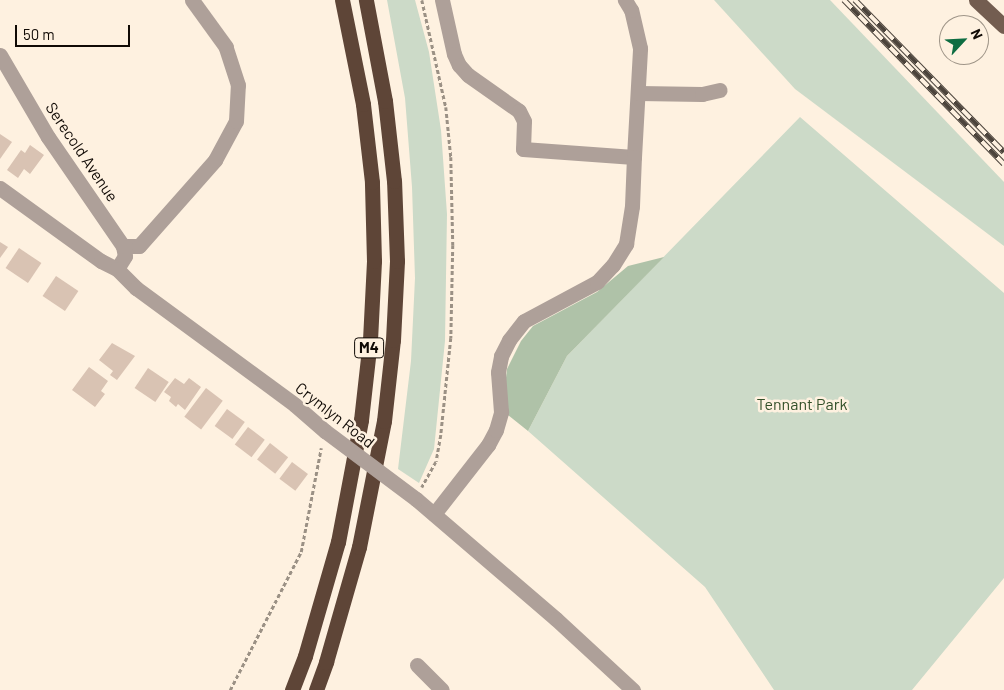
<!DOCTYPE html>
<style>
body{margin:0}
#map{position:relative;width:1004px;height:690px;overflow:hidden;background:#fef1e0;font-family:Barlow,sans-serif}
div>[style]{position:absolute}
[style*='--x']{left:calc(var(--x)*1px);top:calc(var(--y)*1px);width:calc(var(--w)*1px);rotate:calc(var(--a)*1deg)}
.green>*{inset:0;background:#ccdac8}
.forest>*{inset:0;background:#afc2a8}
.building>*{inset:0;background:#d9c3b3;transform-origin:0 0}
.path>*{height:2.5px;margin-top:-1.25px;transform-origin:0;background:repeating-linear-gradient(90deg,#9b9185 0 4px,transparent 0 6.5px)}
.minor>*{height:15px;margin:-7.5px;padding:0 7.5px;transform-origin:7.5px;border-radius:7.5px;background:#aea099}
.major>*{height:15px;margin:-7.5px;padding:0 7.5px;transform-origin:7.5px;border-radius:7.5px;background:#735d50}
.highway>*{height:15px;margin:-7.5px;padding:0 7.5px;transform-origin:7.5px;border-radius:7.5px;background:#5e4537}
.rail>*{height:5.5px;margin-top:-2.75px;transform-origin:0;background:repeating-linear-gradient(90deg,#fef1e0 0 11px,#4c443c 0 22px);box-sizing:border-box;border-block:1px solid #4c443c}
.minor-bridge>*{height:15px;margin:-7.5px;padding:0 7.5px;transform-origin:7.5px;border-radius:7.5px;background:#aea099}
span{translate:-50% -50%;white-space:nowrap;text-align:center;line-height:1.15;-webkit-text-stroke:5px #fef1e0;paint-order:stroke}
.shield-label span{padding:1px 4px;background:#fef1e0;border:1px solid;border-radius:4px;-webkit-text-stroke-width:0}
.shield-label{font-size:15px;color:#100a05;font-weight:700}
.street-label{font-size:16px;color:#100a05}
.park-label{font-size:16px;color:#335029}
.north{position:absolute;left:939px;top:15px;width:50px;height:50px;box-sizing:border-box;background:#fef1e0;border:1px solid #9f9588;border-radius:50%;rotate:65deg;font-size:14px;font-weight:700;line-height:20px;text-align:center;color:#100a05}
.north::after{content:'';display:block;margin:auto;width:18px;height:22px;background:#0e6d42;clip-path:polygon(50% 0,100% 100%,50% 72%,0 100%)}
.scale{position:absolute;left:15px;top:25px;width:115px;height:22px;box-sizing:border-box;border:2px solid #100a05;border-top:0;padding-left:6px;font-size:15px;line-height:18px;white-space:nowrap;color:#100a05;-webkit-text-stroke:4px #fef1e0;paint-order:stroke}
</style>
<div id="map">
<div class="green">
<div style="clip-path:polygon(387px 0,415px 0,429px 52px,441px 130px,447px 214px,445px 341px,434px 449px,419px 483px,398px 469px,411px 361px,415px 278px,412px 187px,405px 98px)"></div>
<div style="clip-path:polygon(714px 0,830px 0,1004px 182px,1004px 246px,795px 89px)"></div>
<div style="clip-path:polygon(800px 117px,1004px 293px,1004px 578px,912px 690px,774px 690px,705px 587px,528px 431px,567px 356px)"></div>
</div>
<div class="forest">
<div style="clip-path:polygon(664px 257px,567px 356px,528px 431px,508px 415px,505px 386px,507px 369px,521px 341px,533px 326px,597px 292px,628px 266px)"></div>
</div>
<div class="building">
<div style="clip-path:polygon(0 134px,12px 142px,0 159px)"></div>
<div style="clip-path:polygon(30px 145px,44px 155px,30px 174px,24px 169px,18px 178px,7px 170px,21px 150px,25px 153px)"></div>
<div style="clip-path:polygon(0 242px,8px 247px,0 258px)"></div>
<div style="left:19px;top:248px;width:27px;height:24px;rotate:34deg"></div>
<div style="left:56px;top:276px;width:27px;height:24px;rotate:34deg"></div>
<div style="clip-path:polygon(112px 343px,135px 356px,117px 380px,110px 375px,113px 371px,99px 360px)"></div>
<div style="clip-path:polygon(89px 367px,108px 381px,101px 391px,105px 394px,95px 407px,72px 390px)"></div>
<div style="left:148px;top:368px;width:25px;height:24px;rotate:34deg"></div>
<div style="clip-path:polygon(175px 378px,184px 384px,189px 378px,201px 387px,185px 410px,178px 404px,176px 407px,169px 401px,171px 397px,164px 392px)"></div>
<div style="left:206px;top:388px;width:21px;height:36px;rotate:37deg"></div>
<div style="left:227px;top:409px;width:22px;height:21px;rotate:36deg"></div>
<div style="left:248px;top:427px;width:21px;height:22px;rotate:37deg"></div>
<div style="left:270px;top:443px;width:23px;height:21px;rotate:38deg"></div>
<div style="left:292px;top:462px;width:20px;height:21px;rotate:37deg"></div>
</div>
<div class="path">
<div style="--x:422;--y:0;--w:110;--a:77.4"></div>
<div style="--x:446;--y:107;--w:50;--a:84.3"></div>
<div style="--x:451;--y:157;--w:88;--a:88.7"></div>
<div style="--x:453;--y:245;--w:93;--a:91.2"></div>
<div style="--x:451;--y:338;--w:98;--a:95.9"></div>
<div style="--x:441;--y:435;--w:27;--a:100"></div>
<div style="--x:436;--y:462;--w:29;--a:119"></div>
<div style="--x:230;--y:690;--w:155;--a:-62.8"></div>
<div style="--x:301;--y:552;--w:106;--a:-79.1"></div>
</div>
<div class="minor">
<div style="--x:442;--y:0;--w:55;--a:77.5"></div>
<div style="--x:454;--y:54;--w:12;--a:66"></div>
<div style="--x:459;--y:65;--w:13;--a:48"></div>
<div style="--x:468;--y:75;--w:62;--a:35.2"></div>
<div style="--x:519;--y:111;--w:11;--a:63"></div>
<div style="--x:524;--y:121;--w:28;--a:92"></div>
<div style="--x:523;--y:149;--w:111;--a:4.1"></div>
<div style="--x:634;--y:157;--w:109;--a:-86.8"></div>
<div style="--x:640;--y:48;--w:39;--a:-103"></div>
<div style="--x:631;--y:10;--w:12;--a:-121"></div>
<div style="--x:0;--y:55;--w:95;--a:59.7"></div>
<div style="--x:48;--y:137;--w:132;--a:55.5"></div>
<div style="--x:123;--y:246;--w:10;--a:79"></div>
<div style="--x:125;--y:256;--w:15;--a:122"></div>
<div style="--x:639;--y:93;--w:63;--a:0.9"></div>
<div style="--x:702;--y:94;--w:18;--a:-13"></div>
<div style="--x:0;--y:188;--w:125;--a:35.9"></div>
<div style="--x:101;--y:261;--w:18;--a:27"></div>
<div style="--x:117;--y:269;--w:27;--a:45"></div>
<div style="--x:136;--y:288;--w:197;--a:36.3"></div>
<div style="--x:295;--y:405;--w:40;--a:41"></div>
<div style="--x:123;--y:246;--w:16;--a:0"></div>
<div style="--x:139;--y:246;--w:115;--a:-48.5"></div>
<div style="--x:215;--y:160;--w:44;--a:-61.7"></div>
<div style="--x:236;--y:121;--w:36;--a:-87"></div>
<div style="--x:238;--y:85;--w:40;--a:-108"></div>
<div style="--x:226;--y:47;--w:58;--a:-125.9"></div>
<div style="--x:416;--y:499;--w:184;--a:40.6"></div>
<div style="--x:556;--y:619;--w:105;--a:42.7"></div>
<div style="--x:434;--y:514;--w:88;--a:-52"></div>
<div style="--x:488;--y:445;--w:17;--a:-62"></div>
<div style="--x:496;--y:430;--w:19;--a:-74"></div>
<div style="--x:501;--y:412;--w:40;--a:-94.3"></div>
<div style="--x:498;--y:372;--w:16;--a:-79"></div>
<div style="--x:501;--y:356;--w:18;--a:-63"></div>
<div style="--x:509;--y:340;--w:24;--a:-52"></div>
<div style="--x:524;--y:321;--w:83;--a:-28.1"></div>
<div style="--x:597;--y:282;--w:23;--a:-47"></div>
<div style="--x:613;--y:265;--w:25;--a:-58"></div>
<div style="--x:626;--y:244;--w:38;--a:-81"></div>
<div style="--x:632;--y:206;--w:49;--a:-87.7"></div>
<div style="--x:417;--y:665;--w:35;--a:45"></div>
</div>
<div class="major">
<div style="--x:976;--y:0;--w:38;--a:43"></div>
</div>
<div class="highway">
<div style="--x:292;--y:690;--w:36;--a:-69"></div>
<div style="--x:305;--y:656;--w:119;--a:-73.9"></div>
<div style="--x:338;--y:542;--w:124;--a:-79.3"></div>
<div style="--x:361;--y:420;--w:81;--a:-83.6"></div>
<div style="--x:370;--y:340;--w:79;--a:-87.1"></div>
<div style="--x:374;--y:261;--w:79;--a:-91.5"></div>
<div style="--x:372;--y:182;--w:79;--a:-96.6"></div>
<div style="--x:363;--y:104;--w:106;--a:-101.4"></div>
<div style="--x:316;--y:690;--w:30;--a:-70"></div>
<div style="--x:326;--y:662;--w:120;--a:-74"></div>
<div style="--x:359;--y:547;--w:128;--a:-78.8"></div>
<div style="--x:384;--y:421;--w:81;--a:-83.7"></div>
<div style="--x:393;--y:340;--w:79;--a:-87.1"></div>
<div style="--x:397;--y:261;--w:80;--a:-92.1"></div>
<div style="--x:394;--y:181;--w:81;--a:-96.4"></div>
<div style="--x:385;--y:101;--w:103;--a:-100.7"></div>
</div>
<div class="rail">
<div style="--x:844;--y:0;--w:229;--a:45.7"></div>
<div style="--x:855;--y:0;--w:213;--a:45.6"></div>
</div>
<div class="minor-bridge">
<div style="--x:325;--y:431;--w:114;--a:36.8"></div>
</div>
<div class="shield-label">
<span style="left:369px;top:348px">M4</span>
</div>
<div class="street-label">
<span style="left:82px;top:152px;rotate:56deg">Serecold Avenue</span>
<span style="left:335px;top:415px;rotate:38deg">Crymlyn Road</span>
</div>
<div class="park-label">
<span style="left:802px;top:404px">Tennant Park</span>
</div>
<div class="north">N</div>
<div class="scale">50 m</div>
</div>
